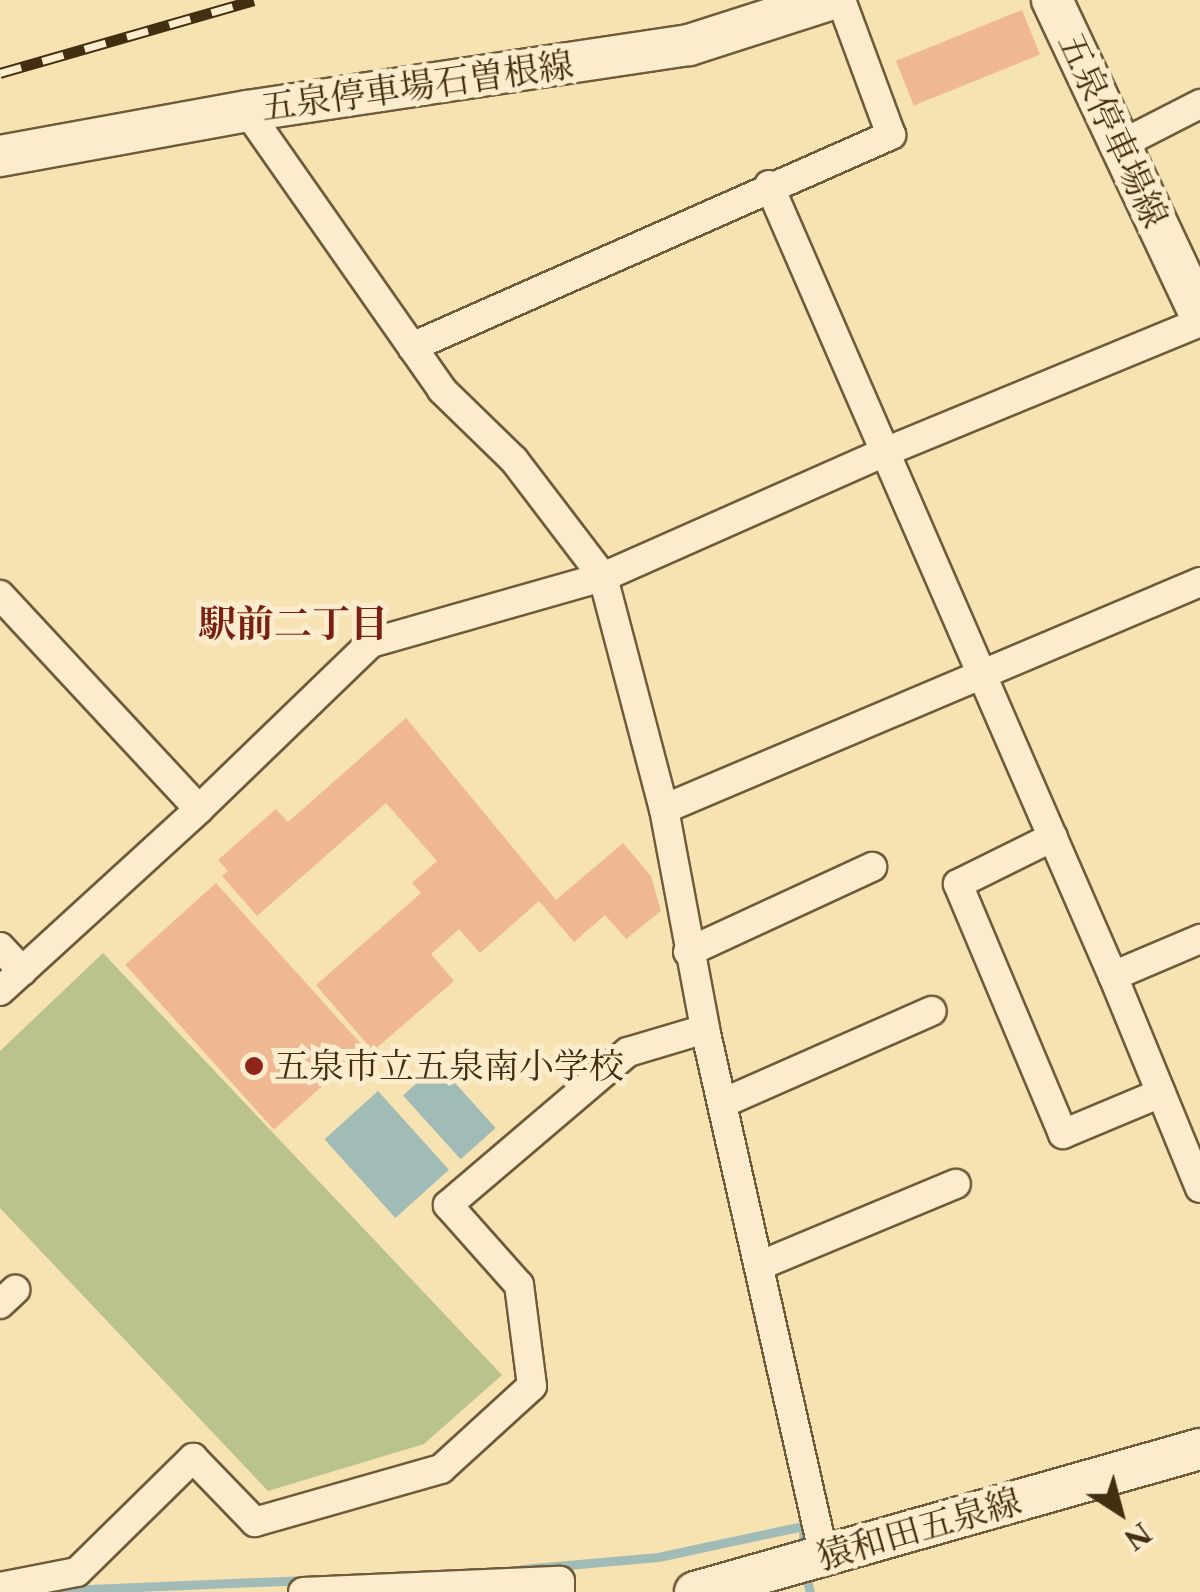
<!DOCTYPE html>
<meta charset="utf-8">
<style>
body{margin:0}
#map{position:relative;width:1200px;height:1592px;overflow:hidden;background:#f7e2b2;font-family:"Libre Caslon Text","Noto Serif JP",serif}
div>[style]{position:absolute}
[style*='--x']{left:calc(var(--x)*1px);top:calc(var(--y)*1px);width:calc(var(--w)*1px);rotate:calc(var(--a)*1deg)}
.green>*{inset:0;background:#bbc38d}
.water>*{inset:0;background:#a1bbb7;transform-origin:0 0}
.stream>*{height:9px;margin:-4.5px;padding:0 4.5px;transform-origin:4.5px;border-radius:4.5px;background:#a1bbb7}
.building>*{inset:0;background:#efb893;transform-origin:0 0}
.roads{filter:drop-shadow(2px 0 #6f5b39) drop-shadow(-2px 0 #6f5b39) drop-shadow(0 2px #6f5b39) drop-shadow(0 -2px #6f5b39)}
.street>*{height:28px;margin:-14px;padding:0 14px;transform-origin:14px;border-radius:14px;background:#faeccd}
.secondary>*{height:40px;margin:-20px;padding:0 20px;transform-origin:20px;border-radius:20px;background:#faeccd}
.rail>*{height:11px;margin-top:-5.5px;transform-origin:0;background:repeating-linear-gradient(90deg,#faeccd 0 22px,#422e11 0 44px);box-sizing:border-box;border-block:2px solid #422e11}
.dots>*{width:28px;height:28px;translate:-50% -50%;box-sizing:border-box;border:5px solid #faeccd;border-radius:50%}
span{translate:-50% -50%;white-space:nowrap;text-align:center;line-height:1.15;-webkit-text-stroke:10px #faeccd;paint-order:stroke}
.street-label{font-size:35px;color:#422e11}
.poi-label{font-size:35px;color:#422e11}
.left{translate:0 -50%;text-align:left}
.neighbourhood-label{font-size:38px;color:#7a1f14;font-weight:700}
.north{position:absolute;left:1070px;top:1462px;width:100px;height:100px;-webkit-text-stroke:8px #faeccd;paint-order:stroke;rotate:144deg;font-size:28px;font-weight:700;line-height:40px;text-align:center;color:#422e11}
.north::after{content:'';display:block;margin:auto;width:35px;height:45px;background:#422e11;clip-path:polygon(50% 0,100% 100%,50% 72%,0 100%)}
</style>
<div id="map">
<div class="green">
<div style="clip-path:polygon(103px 953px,502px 1375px,424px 1444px,268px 1491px,0 1208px,0 1051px)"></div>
</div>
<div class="water">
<div style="left:438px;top:1064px;width:86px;height:47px;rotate:48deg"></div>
<div style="left:378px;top:1091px;width:106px;height:72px;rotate:48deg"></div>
</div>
<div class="stream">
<div style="--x:522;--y:1569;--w:137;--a:-5"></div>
<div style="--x:658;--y:1557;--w:148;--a:-12.1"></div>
<div style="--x:803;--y:1526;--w:25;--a:88"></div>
<div style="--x:805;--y:1571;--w:22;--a:77"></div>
<div style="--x:43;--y:1591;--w:264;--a:-2.4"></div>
</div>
<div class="building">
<div style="left:1022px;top:10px;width:48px;height:136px;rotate:68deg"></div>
<div style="clip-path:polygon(406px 718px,556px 900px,623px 843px,651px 876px,661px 911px,626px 939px,605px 915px,574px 942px,539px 901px,480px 953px,459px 929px,431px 954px,454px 981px,373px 1051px,316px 985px,421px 893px,412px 883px,437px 861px,386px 803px,257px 916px,222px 876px,228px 871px,218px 860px,276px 809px,288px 822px)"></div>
<div style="left:216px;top:883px;width:222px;height:122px;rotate:48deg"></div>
</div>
<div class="roads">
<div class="street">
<div style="--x:247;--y:111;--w:340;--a:55"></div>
<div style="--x:442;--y:390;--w:100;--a:44.2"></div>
<div style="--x:514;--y:460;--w:147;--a:52.7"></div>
<div style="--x:603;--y:577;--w:240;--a:75.3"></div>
<div style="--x:664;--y:809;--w:224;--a:79.4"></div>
<div style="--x:705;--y:1029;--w:540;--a:77.28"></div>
<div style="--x:1120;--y:145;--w:90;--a:-27.1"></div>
<div style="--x:769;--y:185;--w:863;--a:66.5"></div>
<div style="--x:1113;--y:976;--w:229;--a:67.7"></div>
<div style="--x:412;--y:347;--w:524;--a:-23.87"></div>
<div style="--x:891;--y:135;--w:144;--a:-110.3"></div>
<div style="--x:0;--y:595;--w:292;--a:47.1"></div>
<div style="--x:664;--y:809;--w:582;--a:-22.95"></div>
<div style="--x:1053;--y:837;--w:106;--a:153.7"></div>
<div style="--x:958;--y:884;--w:271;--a:67.2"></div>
<div style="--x:1063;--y:1134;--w:106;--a:-22.7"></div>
<div style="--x:0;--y:947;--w:33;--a:47"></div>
<div style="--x:688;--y:952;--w:203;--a:-24.8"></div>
<div style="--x:1113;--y:976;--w:95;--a:-23"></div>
<div style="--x:0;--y:991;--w:270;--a:-42.4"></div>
<div style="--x:199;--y:809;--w:239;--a:-44"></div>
<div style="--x:371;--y:643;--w:241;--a:-15.9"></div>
<div style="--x:603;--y:577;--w:308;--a:-23.9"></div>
<div style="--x:885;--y:452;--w:341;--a:-22.4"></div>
<div style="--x:723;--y:1103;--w:228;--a:-23.8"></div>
<div style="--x:761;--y:1265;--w:211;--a:-22.6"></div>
<div style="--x:0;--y:1304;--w:21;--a:-43"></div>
<div style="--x:0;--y:1587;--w:78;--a:-11"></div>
<div style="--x:77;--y:1572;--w:163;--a:-44.5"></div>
<div style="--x:193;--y:1458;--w:89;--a:45.9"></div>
<div style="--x:255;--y:1522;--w:193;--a:-15.9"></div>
<div style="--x:441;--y:1469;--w:123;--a:-42.4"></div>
<div style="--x:532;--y:1386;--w:102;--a:-97.3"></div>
<div style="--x:519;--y:1285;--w:107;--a:-131.6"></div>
<div style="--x:448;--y:1205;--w:236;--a:-40.4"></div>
<div style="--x:628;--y:1052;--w:80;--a:-16.6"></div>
<div style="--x:303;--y:1592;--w:257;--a:-2.5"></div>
<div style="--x:560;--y:1581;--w:11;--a:90"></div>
</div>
<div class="secondary">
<div style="--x:1052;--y:0;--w:348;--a:64.8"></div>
<div style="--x:0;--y:156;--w:251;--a:-10.3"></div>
<div style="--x:247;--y:111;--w:447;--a:-8.5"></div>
<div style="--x:689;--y:45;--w:147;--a:-17.8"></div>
<div style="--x:695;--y:1592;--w:525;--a:-15.81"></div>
</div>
</div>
<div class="rail">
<div style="--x:0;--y:73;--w:264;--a:-16"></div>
</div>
<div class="dots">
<div style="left:254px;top:1066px;background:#8f2418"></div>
</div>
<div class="street-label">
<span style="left:417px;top:86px;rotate:-8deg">五泉停車場石曽根線</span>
<span style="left:1113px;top:130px;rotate:65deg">五泉停車場線</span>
<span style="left:919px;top:1529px;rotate:-16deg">猿和田五泉線</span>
</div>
<div class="poi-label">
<span class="left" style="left:274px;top:1066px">五泉市立五泉南小学校</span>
</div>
<div class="neighbourhood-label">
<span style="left:293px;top:624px">駅前二丁目</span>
</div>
<div class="north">N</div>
</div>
